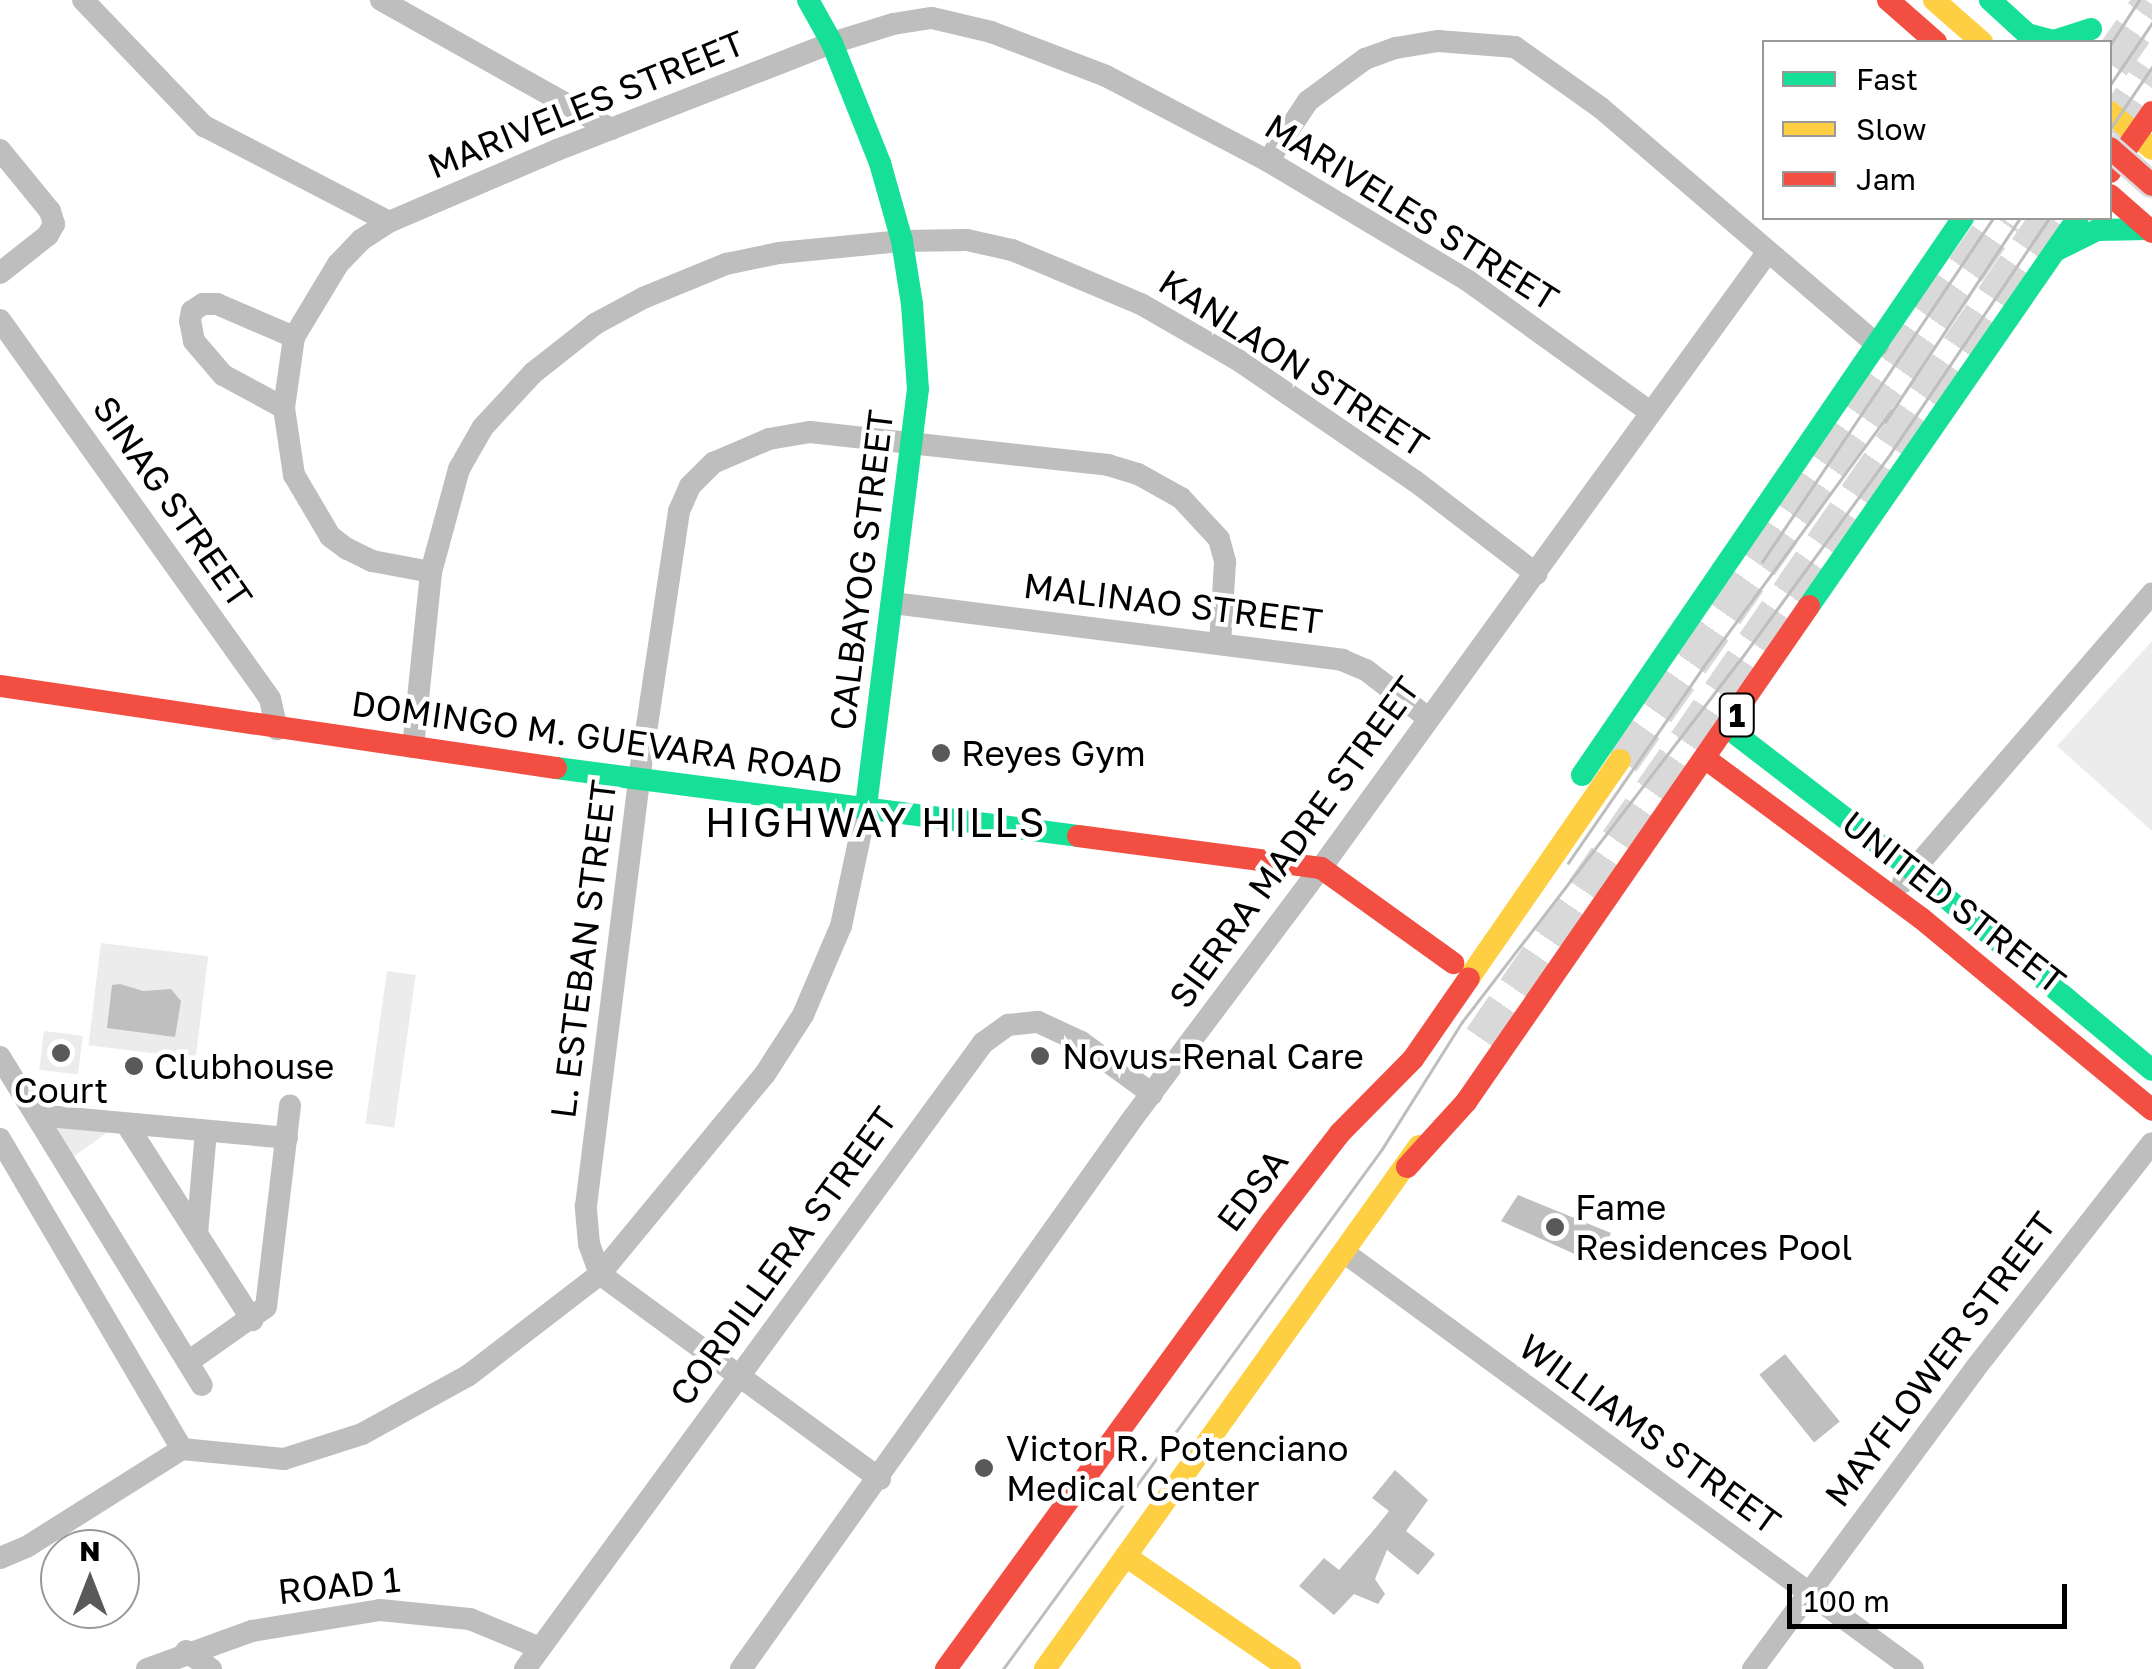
<!DOCTYPE html>
<style>
body{margin:0}
#map{position:relative;width:2152px;height:1669px;overflow:hidden;background:#fff;font-family:"Golos Text",sans-serif}
div>[style]{position:absolute}
[style*='--x']{left:calc(var(--x)*1px);top:calc(var(--y)*1px);width:calc(var(--w)*1px);rotate:calc(var(--a)*1deg)}
.green>*{inset:0;background:#ececec;transform-origin:0 0}
.water>*{inset:0;background:#bfbfbf;transform-origin:0 0}
.highway-tunnel>*{height:40px;margin-top:-20px;transform-origin:0;background:repeating-linear-gradient(90deg,#d9d9d9 0 40px,transparent 0 60px)}
.street>*{height:22px;margin:-11px;padding:0 11px;transform-origin:11px;border-radius:11px;background:#bebebe}
.fast>*{height:22px;margin:-11px;padding:0 11px;transform-origin:11px;border-radius:11px;background:#16e098}
.slow>*{height:22px;margin:-11px;padding:0 11px;transform-origin:11px;border-radius:11px;background:#ffcf43}
.jam>*{height:22px;margin:-11px;padding:0 11px;transform-origin:11px;border-radius:11px;background:#f24e42}
.tram>*{height:2.5px;margin:-1.25px;padding:0 1.25px;transform-origin:1.25px;border-radius:1.25px;background:#bebebe}
.bridges{filter:drop-shadow(2px 0 #dbdbdb) drop-shadow(-2px 0 #dbdbdb) drop-shadow(0 2px #dbdbdb) drop-shadow(0 -2px #dbdbdb)}
.jam-bridge>*{height:22px;margin:-11px;padding:0 11px;transform-origin:11px;border-radius:11px;background:#f24e42}
.dots>*{width:28px;height:28px;translate:-50% -50%;box-sizing:border-box;border:5px solid #fff;border-radius:50%}
span{translate:-50% -50%;white-space:nowrap;text-align:center;line-height:1.15;-webkit-text-stroke:9px #fff;paint-order:stroke}
.shield-label span{padding:2px 8px;background:#fff;border:2px solid;border-radius:8px;-webkit-text-stroke-width:0}
.shield-label{font-size:32px;color:#000;font-weight:700}
.street-label{font-size:35px;color:#000}
.poi-label{font-size:35px;color:#000}
.left{translate:0 -50%;text-align:left}
.quarter-label{font-size:40px;color:#000;letter-spacing:2.5px}
.legend{position:absolute;left:1762px;top:40px;width:350px;height:180px;box-sizing:border-box;background:#fff;border:2px solid #999;margin:0;padding:12px 18px;list-style:none;font-size:30px;color:#000}
.legend li{display:flex;align-items:center;gap:20px;height:50px}
.legend b{width:50px;border:2px solid #999}
.north{position:absolute;left:40px;top:1529px;width:100px;height:100px;box-sizing:border-box;background:#fff;border:2px solid #999;border-radius:50%;rotate:0deg;font-size:28px;font-weight:700;line-height:40px;text-align:center;color:#000}
.north::after{content:'';display:block;margin:auto;width:35px;height:45px;background:#595959;clip-path:polygon(50% 0,100% 100%,50% 72%,0 100%)}
.scale{position:absolute;left:1787px;top:1584px;width:280px;height:45px;box-sizing:border-box;border:5px solid #000;border-top:0;padding-left:12px;font-size:30px;line-height:35px;white-space:nowrap;color:#000;-webkit-text-stroke:8px #fff;paint-order:stroke}
</style>
<div id="map">
<div class="green">
<div style="clip-path:polygon(2152px 641px,2152px 831px,2057px 746px)"></div>
<div style="left:101px;top:943px;width:108px;height:103px;rotate:7deg"></div>
<div style="left:387px;top:971px;width:29px;height:154px;rotate:8deg"></div>
<div style="left:44px;top:1031px;width:39px;height:39px;rotate:7deg"></div>
<div style="clip-path:polygon(50px 1124px,112px 1129px,73px 1157px)"></div>
</div>
<div class="water">
<div style="clip-path:polygon(120px 984px,143px 991px,171px 989px,181px 1001px,175px 1037px,107px 1028px,112px 985px)"></div>
<div style="clip-path:polygon(1518px 1195px,1611px 1233px,1597px 1264px,1501px 1221px)"></div>
<div style="left:1785px;top:1354px;width:87px;height:33px;rotate:51deg"></div>
<div style="clip-path:polygon(1395px 1470px,1428px 1500px,1406px 1531px,1435px 1554px,1418px 1575px,1387px 1550px,1375px 1579px,1385px 1594px,1378px 1604px,1354px 1594px,1334px 1615px,1299px 1586px,1324px 1558px,1339px 1570px,1373px 1531px,1389px 1511px,1372px 1498px)"></div>
</div>
<div class="highway-tunnel">
<div style="--x:2110;--y:64;--w:73;--a:-55"></div>
<div style="--x:2110;--y:132;--w:74;--a:-55.5"></div>
<div style="--x:1620;--y:760;--w:663;--a:-54.82"></div>
<div style="--x:1483;--y:1040;--w:999;--a:-55.36"></div>
</div>
<div class="street">
<div style="--x:83;--y:0;--w:175;--a:46.2"></div>
<div style="--x:204;--y:126;--w:208;--a:27.4"></div>
<div style="--x:381;--y:0;--w:264;--a:29.3"></div>
<div style="--x:0;--y:150;--w:79;--a:50.7"></div>
<div style="--x:50;--y:211;--w:14;--a:73"></div>
<div style="--x:54;--y:224;--w:13;--a:119"></div>
<div style="--x:48;--y:235;--w:61;--a:141.6"></div>
<div style="--x:1268;--y:161;--w:72;--a:-56.3"></div>
<div style="--x:1308;--y:101;--w:71;--a:-36.4"></div>
<div style="--x:1365;--y:59;--w:33;--a:-20"></div>
<div style="--x:1396;--y:48;--w:43;--a:-9.5"></div>
<div style="--x:1438;--y:41;--w:77;--a:4.5"></div>
<div style="--x:1515;--y:47;--w:105;--a:35.3"></div>
<div style="--x:1601;--y:108;--w:365;--a:40.6"></div>
<div style="--x:0;--y:320;--w:465;--a:54.5"></div>
<div style="--x:270;--y:699;--w:31;--a:77"></div>
<div style="--x:284;--y:408;--w:69;--a:-151.6"></div>
<div style="--x:223;--y:375;--w:45;--a:-130.5"></div>
<div style="--x:194;--y:341;--w:20;--a:-101"></div>
<div style="--x:190;--y:321;--w:10;--a:-79"></div>
<div style="--x:192;--y:311;--w:13;--a:-32"></div>
<div style="--x:203;--y:304;--w:14;--a:0"></div>
<div style="--x:217;--y:304;--w:84;--a:23.2"></div>
<div style="--x:431;--y:572;--w:60;--a:-169.4"></div>
<div style="--x:372;--y:561;--w:28;--a:-154"></div>
<div style="--x:347;--y:549;--w:21;--a:-143"></div>
<div style="--x:330;--y:536;--w:71;--a:-120.5"></div>
<div style="--x:294;--y:475;--w:68;--a:-98.5"></div>
<div style="--x:284;--y:408;--w:72;--a:-82"></div>
<div style="--x:294;--y:337;--w:85;--a:-58.9"></div>
<div style="--x:338;--y:264;--w:33;--a:-46"></div>
<div style="--x:361;--y:240;--w:33;--a:-33"></div>
<div style="--x:389;--y:222;--w:183;--a:-23.2"></div>
<div style="--x:557;--y:150;--w:295;--a:-21.3"></div>
<div style="--x:832;--y:43;--w:64;--a:-17.3"></div>
<div style="--x:893;--y:24;--w:39;--a:-9"></div>
<div style="--x:932;--y:18;--w:61;--a:13.3"></div>
<div style="--x:991;--y:32;--w:123;--a:20.9"></div>
<div style="--x:1106;--y:76;--w:183;--a:27.7"></div>
<div style="--x:1268;--y:161;--w:232;--a:30.9"></div>
<div style="--x:1467;--y:280;--w:226;--a:35.8"></div>
<div style="--x:893;--y:603;--w:453;--a:7.2"></div>
<div style="--x:1342;--y:660;--w:26;--a:23"></div>
<div style="--x:1366;--y:670;--w:78;--a:37.7"></div>
<div style="--x:413;--y:747;--w:176;--a:-84.1"></div>
<div style="--x:431;--y:572;--w:107;--a:-74.8"></div>
<div style="--x:459;--y:469;--w:48;--a:-60.3"></div>
<div style="--x:483;--y:427;--w:74;--a:-47.2"></div>
<div style="--x:533;--y:373;--w:79;--a:-38.3"></div>
<div style="--x:595;--y:324;--w:55;--a:-28.4"></div>
<div style="--x:643;--y:298;--w:90;--a:-22.3"></div>
<div style="--x:726;--y:264;--w:54;--a:-11.7"></div>
<div style="--x:779;--y:253;--w:124;--a:-5.6"></div>
<div style="--x:902;--y:241;--w:65;--a:-0.9"></div>
<div style="--x:967;--y:240;--w:46;--a:12.5"></div>
<div style="--x:1012;--y:250;--w:50;--a:22.4"></div>
<div style="--x:1058;--y:269;--w:90;--a:22.9"></div>
<div style="--x:1141;--y:304;--w:112;--a:30"></div>
<div style="--x:1238;--y:360;--w:214;--a:34.4"></div>
<div style="--x:1415;--y:481;--w:153;--a:37.5"></div>
<div style="--x:1903;--y:882;--w:381;--a:-49.2"></div>
<div style="--x:0;--y:1057;--w:385;--a:58.4"></div>
<div style="--x:36;--y:1115;--w:252;--a:5.2"></div>
<div style="--x:127;--y:1125;--w:232;--a:57.3"></div>
<div style="--x:0;--y:1139;--w:359;--a:59.6"></div>
<div style="--x:197;--y:1234;--w:103;--a:-85"></div>
<div style="--x:1345;--y:1253;--w:704;--a:36.22"></div>
<div style="--x:188;--y:1362;--w:95;--a:-35.2"></div>
<div style="--x:266;--y:1307;--w:203;--a:-83.2"></div>
<div style="--x:182;--y:1449;--w:102;--a:5.6"></div>
<div style="--x:284;--y:1459;--w:82;--a:-17.8"></div>
<div style="--x:362;--y:1434;--w:122;--a:-28.9"></div>
<div style="--x:469;--y:1375;--w:165;--a:-37.6"></div>
<div style="--x:600;--y:1274;--w:259;--a:-50.5"></div>
<div style="--x:765;--y:1074;--w:70;--a:-57.2"></div>
<div style="--x:803;--y:1015;--w:97;--a:-66.9"></div>
<div style="--x:841;--y:926;--w:121;--a:-78"></div>
<div style="--x:880;--y:1479;--w:347;--a:-143.8"></div>
<div style="--x:600;--y:1274;--w:32;--a:-110"></div>
<div style="--x:589;--y:1244;--w:38;--a:-95"></div>
<div style="--x:586;--y:1206;--w:430;--a:-82.9"></div>
<div style="--x:639;--y:779;--w:271;--a:-81.5"></div>
<div style="--x:679;--y:511;--w:27;--a:-66"></div>
<div style="--x:690;--y:486;--w:33;--a:-45"></div>
<div style="--x:713;--y:463;--w:61;--a:-23.2"></div>
<div style="--x:769;--y:439;--w:42;--a:-9.7"></div>
<div style="--x:810;--y:432;--w:300;--a:6.3"></div>
<div style="--x:1108;--y:465;--w:31;--a:17"></div>
<div style="--x:1138;--y:474;--w:49;--a:29.2"></div>
<div style="--x:1181;--y:498;--w:56;--a:47.2"></div>
<div style="--x:1219;--y:539;--w:24;--a:75"></div>
<div style="--x:1225;--y:562;--w:82;--a:93.5"></div>
<div style="--x:0;--y:1558;--w:30;--a:-23"></div>
<div style="--x:28;--y:1546;--w:182;--a:-32.2"></div>
<div style="--x:186;--y:1651;--w:31;--a:36"></div>
<div style="--x:147;--y:1669;--w:112;--a:-19.9"></div>
<div style="--x:252;--y:1631;--w:130;--a:-9.3"></div>
<div style="--x:380;--y:1610;--w:90;--a:5.7"></div>
<div style="--x:470;--y:1619;--w:76;--a:22.5"></div>
<div style="--x:525;--y:1669;--w:776;--a:-53.81"></div>
<div style="--x:983;--y:1043;--w:31;--a:-36"></div>
<div style="--x:1008;--y:1025;--w:30;--a:-6"></div>
<div style="--x:1038;--y:1022;--w:47;--a:24.9"></div>
<div style="--x:1081;--y:1042;--w:88;--a:36.2"></div>
<div style="--x:741;--y:1669;--w:676;--a:-54.57"></div>
<div style="--x:1133;--y:1118;--w:313;--a:-53.1"></div>
<div style="--x:1321;--y:868;--w:760;--a:-54.05"></div>
<div style="--x:1753;--y:1669;--w:372;--a:-53.5"></div>
<div style="--x:1974;--y:1370;--w:288;--a:-51.9"></div>
</div>
<div class="fast">
<div style="--x:808;--y:0;--w:49;--a:60.8"></div>
<div style="--x:832;--y:43;--w:129;--a:68.2"></div>
<div style="--x:880;--y:163;--w:81;--a:74.2"></div>
<div style="--x:902;--y:241;--w:64;--a:81"></div>
<div style="--x:912;--y:304;--w:85;--a:86"></div>
<div style="--x:918;--y:389;--w:422;--a:97.1"></div>
<div style="--x:1990;--y:0;--w:62;--a:42.4"></div>
<div style="--x:2027;--y:34;--w:28;--a:15"></div>
<div style="--x:2054;--y:41;--w:39;--a:-18"></div>
<div style="--x:2057;--y:250;--w:45;--a:-26.6"></div>
<div style="--x:2097;--y:230;--w:52;--a:-1.1"></div>
<div style="--x:1809;--y:606;--w:472;--a:-55.3"></div>
<div style="--x:1728;--y:728;--w:235;--a:37.6"></div>
<div style="--x:1914;--y:871;--w:310;--a:39.9"></div>
<div style="--x:556;--y:768;--w:526;--a:7.42"></div>
<div style="--x:1582;--y:775;--w:675;--a:-55.63"></div>
</div>
<div class="slow">
<div style="--x:1934;--y:0;--w:64;--a:41.2"></div>
<div style="--x:2110;--y:112;--w:56;--a:41.4"></div>
<div style="--x:1469;--y:978;--w:265;--a:-55.3"></div>
<div style="--x:1127;--y:1557;--w:198;--a:34.5"></div>
<div style="--x:1045;--y:1669;--w:643;--a:-54.43"></div>
</div>
<div class="jam">
<div style="--x:1888;--y:0;--w:64;--a:41.2"></div>
<div style="--x:2110;--y:172;--w:73;--a:-55"></div>
<div style="--x:2110;--y:195;--w:56;--a:41.4"></div>
<div style="--x:0;--y:686;--w:562;--a:8.39"></div>
<div style="--x:1706;--y:759;--w:267;--a:36.5"></div>
<div style="--x:1921;--y:918;--w:300;--a:39.7"></div>
<div style="--x:1078;--y:836;--w:245;--a:7.5"></div>
<div style="--x:1321;--y:868;--w:163;--a:35.7"></div>
<div style="--x:1407;--y:1167;--w:88;--a:-47.8"></div>
<div style="--x:1466;--y:1102;--w:603;--a:-55.33"></div>
<div style="--x:946;--y:1669;--w:554;--a:-53.96"></div>
<div style="--x:1272;--y:1221;--w:111;--a:-52.3"></div>
<div style="--x:1340;--y:1133;--w:104;--a:-45.4"></div>
<div style="--x:1413;--y:1059;--w:98;--a:-55.3"></div>
</div>
<div class="tram">
<div style="--x:2110;--y:45;--w:54;--a:-57.2"></div>
<div style="--x:2110;--y:85;--w:75;--a:-55.9"></div>
<div style="--x:2110;--y:129;--w:75;--a:-55.9"></div>
<div style="--x:1885;--y:422;--w:245;--a:-56.5"></div>
<div style="--x:1762;--y:562;--w:414;--a:-56.1"></div>
<div style="--x:1568;--y:863;--w:238;--a:-55.4"></div>
<div style="--x:1703;--y:667;--w:318;--a:-53.7"></div>
<div style="--x:1003;--y:1669;--w:643;--a:-53.91"></div>
<div style="--x:1382;--y:1149;--w:150;--a:-57.8"></div>
<div style="--x:1462;--y:1022;--w:456;--a:-52.5"></div>
<div style="--x:1740;--y:660;--w:255;--a:-53.9"></div>
<div style="--x:1890;--y:454;--w:285;--a:-56"></div>
</div>
<div class="bridges">
<div class="jam-bridge">
<div style="--x:2110;--y:148;--w:56;--a:41.4"></div>
</div>
</div>
<div class="dots">
<div style="left:941px;top:753px;background:#595959"></div>
<div style="left:61px;top:1053px;background:#595959"></div>
<div style="left:1040px;top:1056px;background:#595959"></div>
<div style="left:134px;top:1066px;background:#595959"></div>
<div style="left:1555px;top:1227px;background:#595959"></div>
<div style="left:984px;top:1468px;background:#595959"></div>
</div>
<div class="shield-label">
<span style="left:1737px;top:715px">1</span>
</div>
<div class="street-label">
<span style="left:586px;top:104px;rotate:-22deg">MARIVELES STREET</span>
<span style="left:1412px;top:212px;rotate:32deg">MARIVELES STREET</span>
<span style="left:1294px;top:363px;rotate:33deg">KANLAON STREET</span>
<span style="left:173px;top:502px;rotate:55deg">SINAG STREET</span>
<span style="left:861px;top:570px;rotate:-83deg">CALBAYOG STREET</span>
<span style="left:1173px;top:603px;rotate:7deg">MALINAO STREET</span>
<span style="left:597px;top:737px;rotate:8deg">DOMINGO M. GUEVARA ROAD</span>
<span style="left:1294px;top:842px;rotate:-54deg">SIERRA MADRE STREET</span>
<span style="left:1954px;top:902px;rotate:38deg">UNITED STREET</span>
<span style="left:583px;top:949px;rotate:-83deg">L. ESTEBAN STREET</span>
<span style="left:1252px;top:1190px;rotate:-53deg">EDSA</span>
<span style="left:783px;top:1256px;rotate:-54deg">CORDILLERA STREET</span>
<span style="left:1940px;top:1359px;rotate:-53deg">MAYFLOWER STREET</span>
<span style="left:1650px;top:1434px;rotate:36deg">WILLIAMS STREET</span>
<span style="left:339px;top:1585px;rotate:-6deg">ROAD 1</span>
</div>
<div class="poi-label">
<span class="left" style="left:961px;top:753px">Reyes Gym</span>
<span class="left" style="left:1062px;top:1056px">Novus-Renal Care</span>
<span class="left" style="left:154px;top:1066px">Clubhouse</span>
<span style="left:61px;top:1090px">Court</span>
<span class="left" style="left:1575px;top:1227px">Fame<br>Residences Pool</span>
<span class="left" style="left:1006px;top:1468px">Victor R. Potenciano<br>Medical Center</span>
</div>
<div class="quarter-label">
<span style="left:876px;top:822px">HIGHWAY HILLS</span>
</div>
<ul class="legend">
<li><b style="height:12px;background:#16e098"></b>Fast</li>
<li><b style="height:12px;background:#ffcf43"></b>Slow</li>
<li><b style="height:12px;background:#f24e42"></b>Jam</li>
</ul>
<div class="north">N</div>
<div class="scale">100 m</div>
</div>
